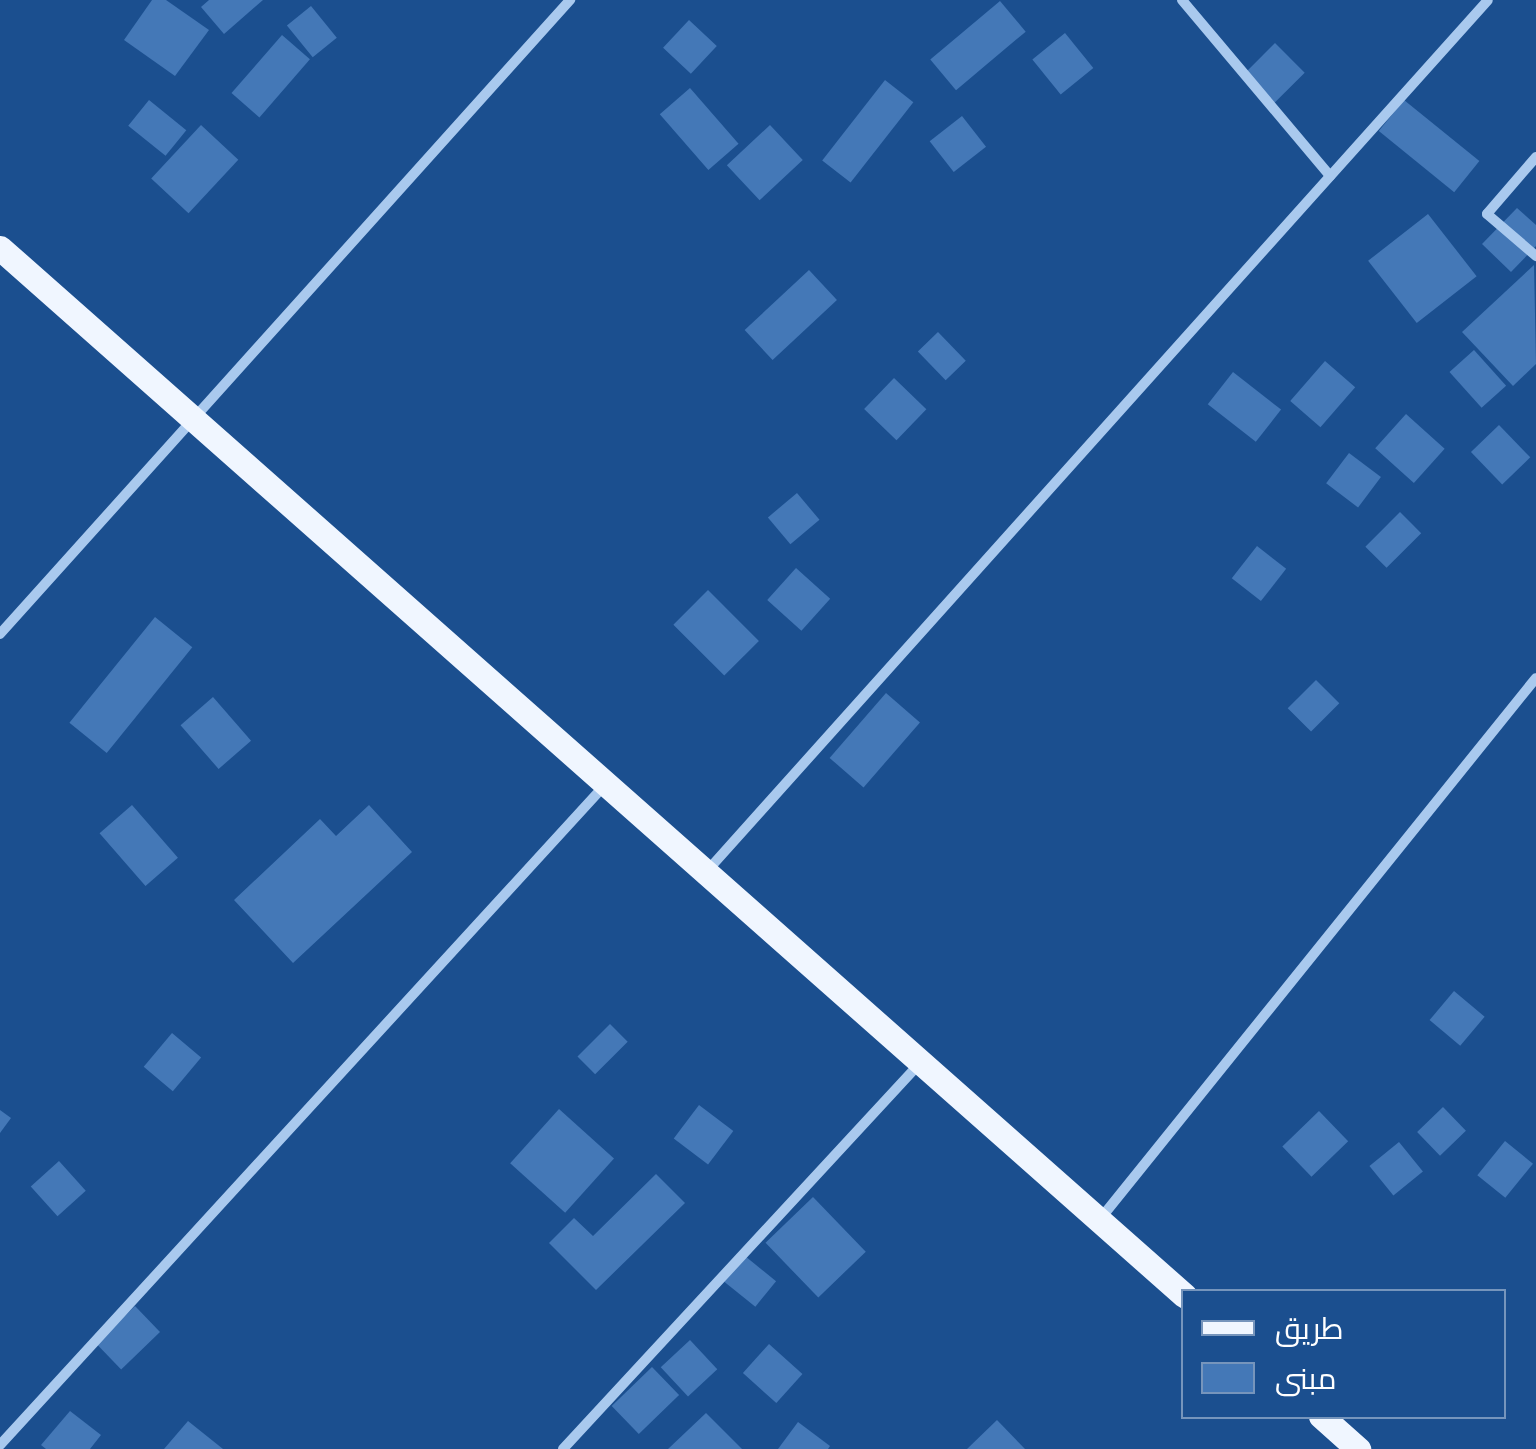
<!DOCTYPE html>
<meta charset="utf-8">
<style>
body{margin:0}
#map{position:relative;width:1536px;height:1449px;overflow:hidden;background:#1b4f8f;font-family:"Space Grotesk",Cairo,sans-serif}
div>[style]{position:absolute}
[style*='--x']{left:calc(var(--x)*1px);top:calc(var(--y)*1px);width:calc(var(--w)*1px);rotate:calc(var(--a)*1deg)}
.building>*{inset:0;background:#4478b7;transform-origin:0 0}
.minor>*{height:10px;margin:-5px;padding:0 5px;transform-origin:5px;border-radius:5px;background:#a9c9ee}
.primary>*{height:25px;margin:-12.5px;padding:0 12.5px;transform-origin:12.5px;border-radius:12.5px;background:#f0f6ff}
span{translate:-50% -50%;white-space:nowrap;text-align:center;line-height:1.15;-webkit-text-stroke:8px #1b4f8f;paint-order:stroke}
.legend{position:absolute;left:1181px;top:1289px;width:325px;height:130px;box-sizing:border-box;background:#1b4f8f;border:2px solid #7695bc;margin:0;padding:12px 18px;list-style:none;font-size:30px;color:#fff}
.legend li{display:flex;align-items:center;gap:20px;height:50px}
.legend b{width:50px;border:2px solid #7695bc}
</style>
<div id="map">
<div class="building">
<div style="clip-path:polygon(152px 0,166px 0,209px 30px,175px 76px,124px 40px)"></div>
<div style="clip-path:polygon(209px 0,263px 0,224px 34px,201px 7px)"></div>
<div style="left:1000px;top:1px;width:40px;height:91px;rotate:50deg"></div>
<div style="left:311px;top:6px;width:41px;height:31px;rotate:51deg"></div>
<div style="left:689px;top:20px;width:38px;height:38px;rotate:43deg"></div>
<div style="left:1065px;top:33px;width:45px;height:42px;rotate:51deg"></div>
<div style="left:282px;top:35px;width:37px;height:77px;rotate:41deg"></div>
<div style="left:1275px;top:43px;width:42px;height:43px;rotate:45deg"></div>
<div style="left:885px;top:80px;width:36px;height:102px;rotate:38deg"></div>
<div style="left:690px;top:88px;width:74px;height:40px;rotate:49deg"></div>
<div style="left:149px;top:100px;width:48px;height:33px;rotate:39deg"></div>
<div style="left:1404px;top:100px;width:97px;height:40px;rotate:39deg"></div>
<div style="left:962px;top:116px;width:39px;height:41px;rotate:52deg"></div>
<div style="left:201px;top:125px;width:51px;height:73px;rotate:43deg"></div>
<div style="left:770px;top:125px;width:48px;height:59px;rotate:47deg"></div>
<div style="clip-path:polygon(1517px 208px,1536px 225px,1536px 246px,1511px 272px,1482px 244px)"></div>
<div style="left:1428px;top:214px;width:79px;height:76px;rotate:52deg"></div>
<div style="clip-path:polygon(1534px 265px,1536px 364px,1513px 386px,1462px 332px)"></div>
<div style="left:809px;top:270px;width:41px;height:88px;rotate:47deg"></div>
<div style="left:938px;top:332px;width:40px;height:28px;rotate:46deg"></div>
<div style="left:1474px;top:350px;width:48px;height:33px;rotate:48deg"></div>
<div style="left:1325px;top:361px;width:40px;height:53px;rotate:41deg"></div>
<div style="left:1233px;top:372px;width:61px;height:41px;rotate:38deg"></div>
<div style="left:894px;top:378px;width:45px;height:43px;rotate:44deg"></div>
<div style="left:1406px;top:414px;width:52px;height:46px;rotate:42deg"></div>
<div style="left:1499px;top:425px;width:45px;height:39px;rotate:46deg"></div>
<div style="left:1349px;top:453px;width:40px;height:38px;rotate:37deg"></div>
<div style="left:797px;top:493px;width:35px;height:38px;rotate:50deg"></div>
<div style="left:1400px;top:512px;width:30px;height:49px;rotate:45deg"></div>
<div style="left:1257px;top:546px;width:37px;height:41px;rotate:38deg"></div>
<div style="left:796px;top:568px;width:46px;height:43px;rotate:42deg"></div>
<div style="left:708px;top:590px;width:72px;height:49px;rotate:45deg"></div>
<div style="left:155px;top:617px;width:48px;height:136px;rotate:39deg"></div>
<div style="left:1316px;top:680px;width:33px;height:40px;rotate:45deg"></div>
<div style="left:886px;top:693px;width:45px;height:86px;rotate:41deg"></div>
<div style="left:213px;top:697px;width:58px;height:43px;rotate:49deg"></div>
<div style="left:132px;top:805px;width:70px;height:43px;rotate:49deg"></div>
<div style="clip-path:polygon(369px 805px,412px 852px,293px 963px,234px 900px,320px 819px,336px 836px)"></div>
<div style="left:1454px;top:991px;width:40px;height:38px;rotate:40deg"></div>
<div style="left:610px;top:1024px;width:25px;height:46px;rotate:45deg"></div>
<div style="left:172px;top:1033px;width:38px;height:44px;rotate:40deg"></div>
<div style="left:699px;top:1105px;width:43px;height:42px;rotate:37deg"></div>
<div style="left:1443px;top:1107px;width:33px;height:36px;rotate:46deg"></div>
<div style="left:559px;top:1109px;width:74px;height:73px;rotate:42deg"></div>
<div style="clip-path:polygon(0 1110px,11px 1118px,0 1133px)"></div>
<div style="left:1319px;top:1111px;width:42px;height:51px;rotate:46deg"></div>
<div style="left:1505px;top:1141px;width:36px;height:44px;rotate:39deg"></div>
<div style="left:1399px;top:1142px;width:38px;height:38px;rotate:51deg"></div>
<div style="left:59px;top:1161px;width:40px;height:38px;rotate:48deg"></div>
<div style="clip-path:polygon(656px 1174px,685px 1203px,596px 1290px,549px 1243px,574px 1218px,593px 1236px)"></div>
<div style="left:813px;top:1197px;width:76px;height:66px;rotate:46deg"></div>
<div style="left:745px;top:1256px;width:40px;height:33px;rotate:39deg"></div>
<div style="left:135px;top:1306px;width:36px;height:54px;rotate:46deg"></div>
<div style="left:690px;top:1340px;width:40px;height:40px;rotate:47deg"></div>
<div style="left:769px;top:1344px;width:45px;height:39px;rotate:42deg"></div>
<div style="left:652px;top:1367px;width:39px;height:56px;rotate:46deg"></div>
<div style="clip-path:polygon(70px 1411px,101px 1435px,90px 1449px,46px 1449px,41px 1445px)"></div>
<div style="clip-path:polygon(706px 1413px,742px 1449px,668px 1449px)"></div>
<div style="clip-path:polygon(997px 1420px,1025px 1449px,967px 1449px)"></div>
<div style="clip-path:polygon(188px 1421px,223px 1449px,164px 1449px)"></div>
<div style="clip-path:polygon(798px 1422px,830px 1446px,828px 1449px,778px 1449px)"></div>
</div>
<div class="minor">
<div style="--x:1182;--y:0;--w:230;--a:49.9"></div>
<div style="--x:1536;--y:157;--w:75;--a:130.7"></div>
<div style="--x:1487;--y:214;--w:65;--a:40.6"></div>
<div style="--x:0;--y:634;--w:853;--a:-48.04"></div>
<div style="--x:708;--y:870;--w:1168;--a:-48.12"></div>
<div style="--x:1101;--y:1218;--w:693;--a:-51.15"></div>
<div style="--x:0;--y:1445;--w:894;--a:-47.49"></div>
<div style="--x:563;--y:1449;--w:524;--a:-47.24"></div>
</div>
<div class="primary">
<div style="--x:0;--y:248;--w:1581;--a:41.49"></div>
<div style="--x:1321;--y:1416;--w:50;--a:41.7"></div>
</div>
<ul class="legend">
<li><b style="height:12px;background:#f0f6ff"></b>طريق</li>
<li><b style="height:28px;background:#4478b7"></b>مبنى</li>
</ul>
</div>
